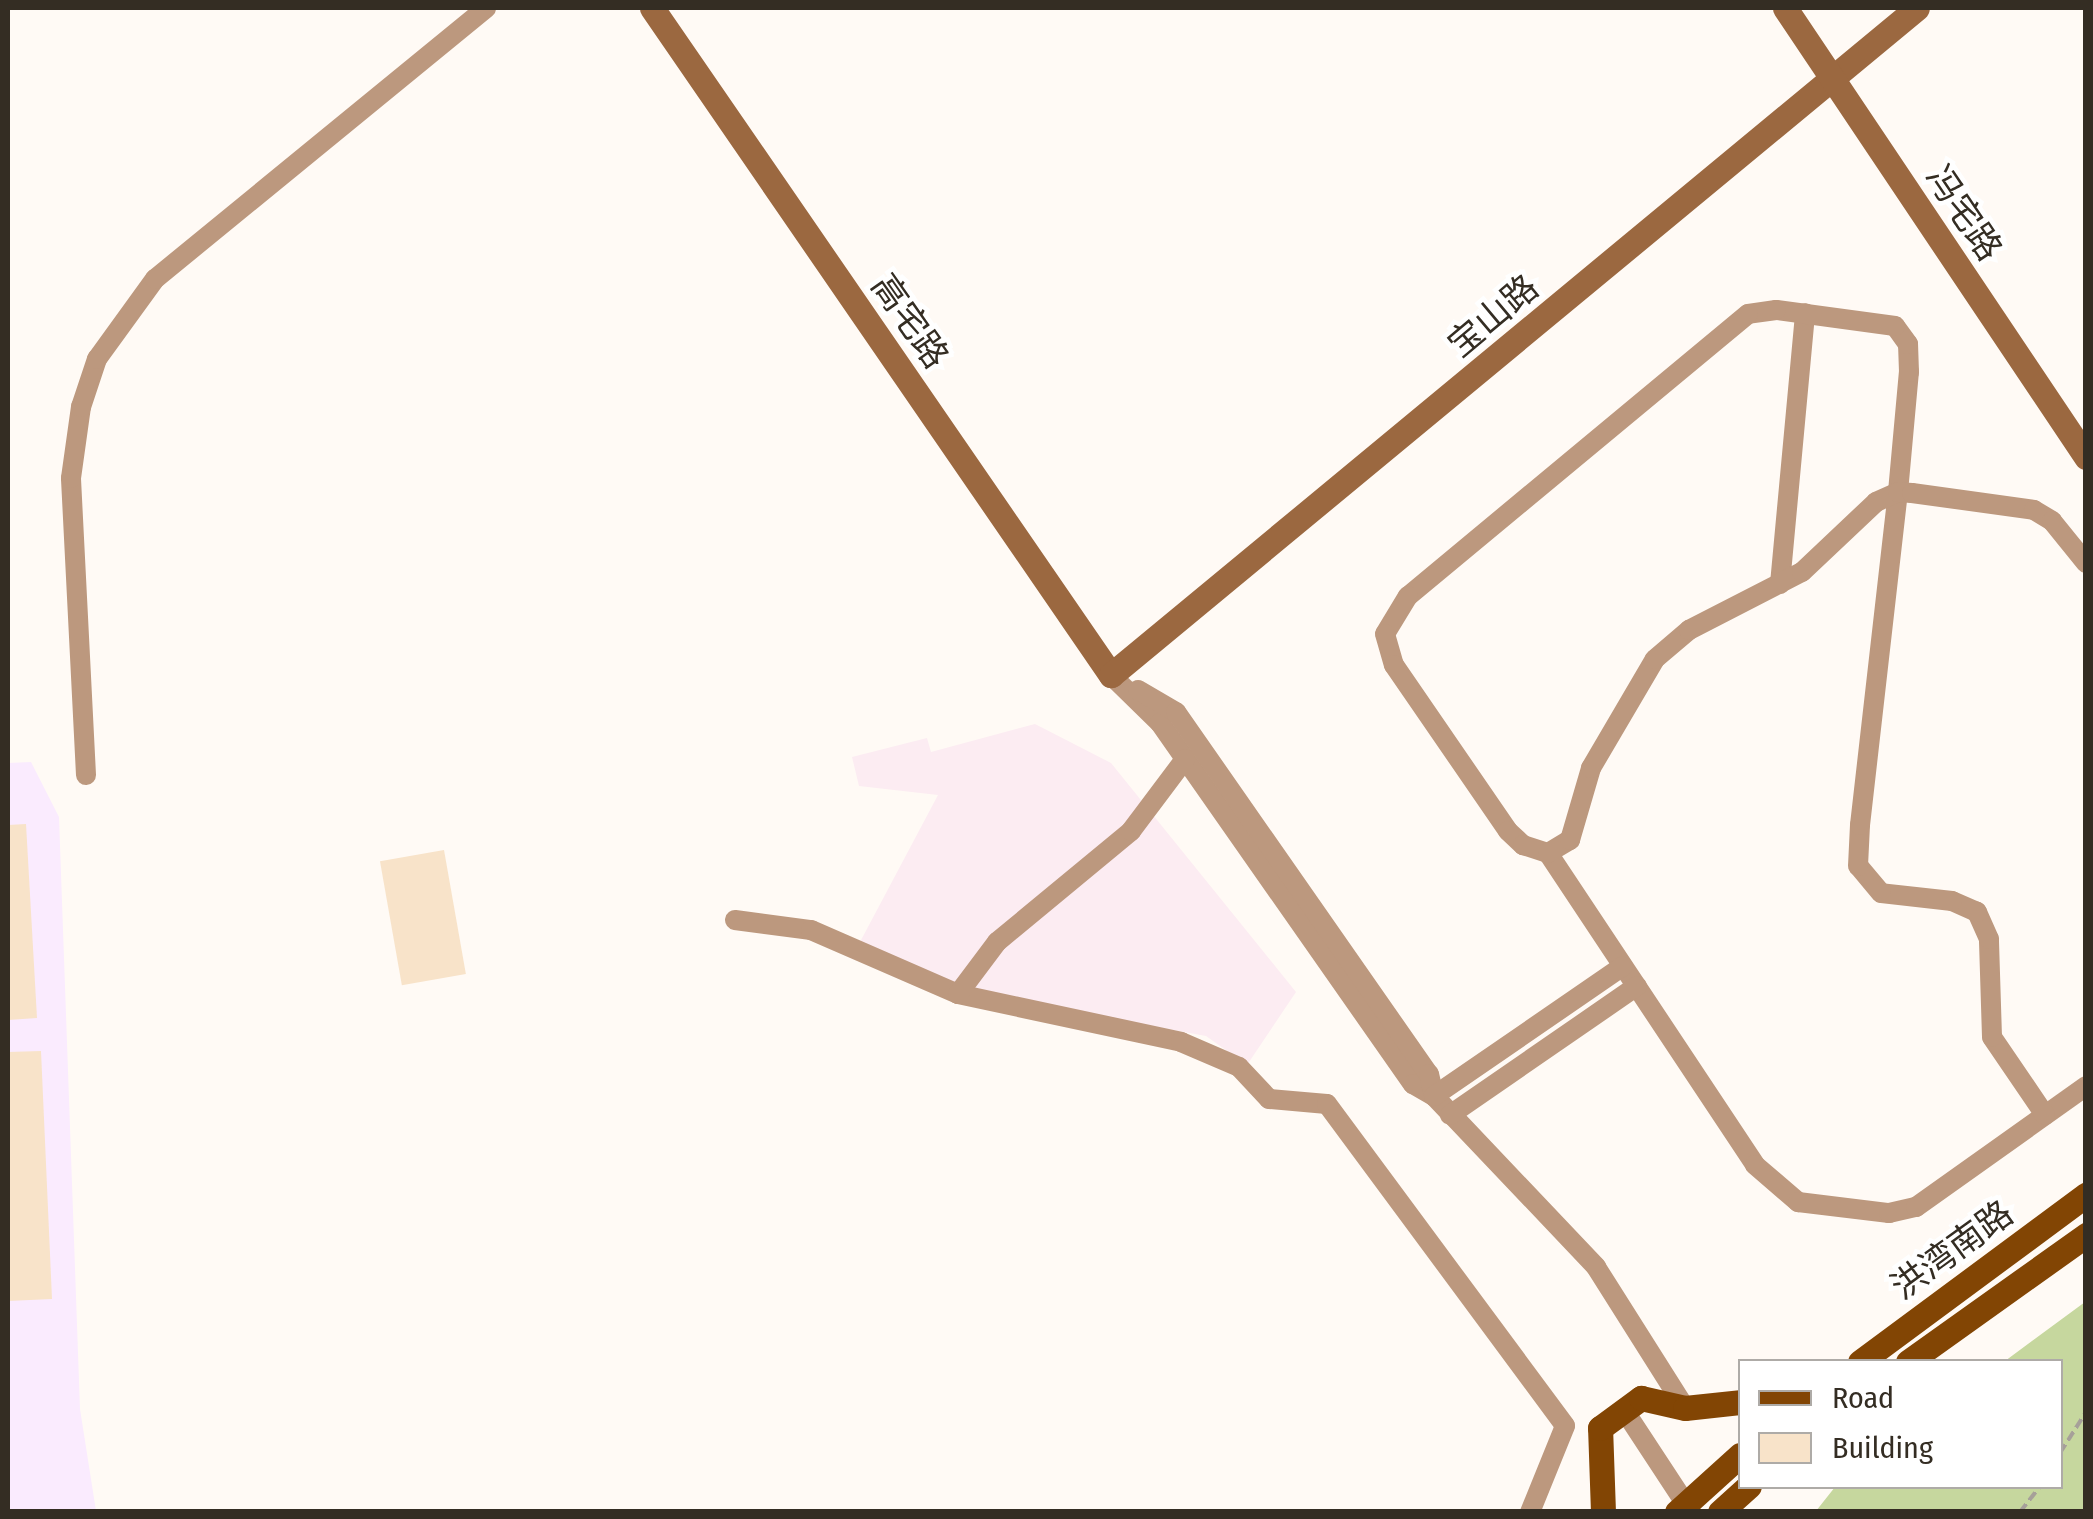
<!DOCTYPE html>
<meta charset="utf-8">
<style>
body{margin:0}
#map{position:relative;width:2093px;height:1519px;overflow:hidden;background:#fffaf5;font-family:"Fira Sans Condensed","Noto Sans SC",sans-serif}
div>[style]{position:absolute}
[style*='--x']{left:calc(var(--x)*1px);top:calc(var(--y)*1px);width:calc(var(--w)*1px);rotate:calc(var(--a)*1deg)}
.commercial>*{inset:0;background:#fcecf2}
.industrial>*{inset:0;background:#faebfe}
.green>*{inset:0;background:#c6d79e}
.building>*{inset:0;background:#f8e3c9;transform-origin:0 0}
.path>*{height:4px;margin-top:-2px;transform-origin:0;background:repeating-linear-gradient(90deg,#a6a099 0 10px,transparent 0 15px)}
.street>*{height:20px;margin:-10px;padding:0 10px;transform-origin:10px;border-radius:10px;background:#bc987e}
.secondary>*{height:25px;margin:-12.5px;padding:0 12.5px;transform-origin:12.5px;border-radius:12.5px;background:#9b6840}
.primary>*{height:25px;margin:-12.5px;padding:0 12.5px;transform-origin:12.5px;border-radius:12.5px;background:#824504}
span{translate:-50% -50%;white-space:nowrap;text-align:center;line-height:1.15;-webkit-text-stroke:9px #fff;paint-order:stroke}
.street-label{font-size:35px;color:#342d23}
.frame{position:absolute;inset:0;border:10px solid #342d23;pointer-events:none}
.legend{position:absolute;left:1738px;top:1359px;width:325px;height:130px;box-sizing:border-box;background:#fff;border:2px solid #aeaba7;margin:0;padding:12px 18px;list-style:none;font-size:30px;color:#342d23}
.legend li{display:flex;align-items:center;gap:20px;height:50px}
.legend b{width:50px;border:2px solid #aeaba7}
</style>
<div id="map">
<div class="commercial">
<div style="clip-path:polygon(1035px 724px,1111px 763px,1296px 992px,1247px 1065px,1206px 1036px,951px 989px,860px 942px,938px 795px,859px 786px,852px 757px,927px 738px,931px 752px)"></div>
</div>
<div class="industrial">
<div style="clip-path:polygon(31px 762px,59px 817px,80px 1409px,96px 1511px,8px 1512px,8px 763px)"></div>
</div>
<div class="green">
<div style="clip-path:polygon(2085px 1302px,2085px 1511px,1816px 1511px,1835px 1487px,2060px 1486px,2060px 1362px,2005px 1361px)"></div>
</div>
<div class="building">
<div style="clip-path:polygon(26px 824px,37px 1018px,8px 1020px,8px 825px)"></div>
<div style="left:444px;top:850px;width:126px;height:65px;rotate:80deg"></div>
<div style="clip-path:polygon(41px 1051px,52px 1299px,8px 1301px,8px 1052px)"></div>
</div>
<div class="path">
<div style="--x:2060;--y:1453;--w:49;--a:-57.6"></div>
<div style="--x:2020;--y:1512;--w:33;--a:-52"></div>
</div>
<div class="street">
<div style="--x:1780;--y:584;--w:272;--a:-84.7"></div>
<div style="--x:1111;--y:675;--w:69;--a:44.4"></div>
<div style="--x:1160;--y:723;--w:441;--a:55"></div>
<div style="--x:1413;--y:1084;--w:24;--a:30"></div>
<div style="--x:1434;--y:1096;--w:236;--a:46.5"></div>
<div style="--x:1596;--y:1267;--w:167;--a:57.7"></div>
<div style="--x:1138;--y:690;--w:44;--a:30.1"></div>
<div style="--x:1176;--y:712;--w:442;--a:55.1"></div>
<div style="--x:1429;--y:1074;--w:23;--a:77"></div>
<div style="--x:86;--y:775;--w:297;--a:-92.9"></div>
<div style="--x:71;--y:478;--w:72;--a:-82"></div>
<div style="--x:81;--y:407;--w:51;--a:-71.6"></div>
<div style="--x:97;--y:359;--w:99;--a:-54.1"></div>
<div style="--x:155;--y:279;--w:428;--a:-39.3"></div>
<div style="--x:1548;--y:853;--w:374;--a:56.4"></div>
<div style="--x:1755;--y:1165;--w:57;--a:40.7"></div>
<div style="--x:1798;--y:1202;--w:92;--a:6.9"></div>
<div style="--x:1889;--y:1213;--w:28;--a:-13"></div>
<div style="--x:1916;--y:1207;--w:209;--a:-35.4"></div>
<div style="--x:735;--y:920;--w:77;--a:7.5"></div>
<div style="--x:811;--y:930;--w:160;--a:23.5"></div>
<div style="--x:958;--y:994;--w:228;--a:12.1"></div>
<div style="--x:1181;--y:1042;--w:63;--a:23.3"></div>
<div style="--x:1239;--y:1067;--w:44;--a:46.8"></div>
<div style="--x:1269;--y:1099;--w:58;--a:4.9"></div>
<div style="--x:1327;--y:1104;--w:400;--a:53.5"></div>
<div style="--x:1565;--y:1426;--w:93;--a:112.1"></div>
<div style="--x:958;--y:994;--w:65;--a:-53.1"></div>
<div style="--x:997;--y:942;--w:174;--a:-39.6"></div>
<div style="--x:1131;--y:831;--w:90;--a:-53.1"></div>
<div style="--x:1434;--y:1096;--w:229;--a:-34.5"></div>
<div style="--x:1450;--y:1115;--w:227;--a:-34.6"></div>
<div style="--x:2045;--y:1115;--w:94;--a:-124.2"></div>
<div style="--x:1992;--y:1037;--w:98;--a:-91.8"></div>
<div style="--x:1989;--y:939;--w:30;--a:-114"></div>
<div style="--x:1977;--y:912;--w:27;--a:-156"></div>
<div style="--x:1952;--y:901;--w:71;--a:-173.6"></div>
<div style="--x:1881;--y:893;--w:35;--a:-130"></div>
<div style="--x:1858;--y:866;--w:41;--a:-87.2"></div>
<div style="--x:1860;--y:825;--w:335;--a:-83.5"></div>
<div style="--x:1898;--y:492;--w:121;--a:-84.8"></div>
<div style="--x:1909;--y:372;--w:28;--a:-92"></div>
<div style="--x:1908;--y:344;--w:22;--a:-126"></div>
<div style="--x:1895;--y:326;--w:120;--a:-172.3"></div>
<div style="--x:1776;--y:310;--w:28;--a:172"></div>
<div style="--x:1748;--y:314;--w:442;--a:140.3"></div>
<div style="--x:1408;--y:596;--w:44;--a:121.2"></div>
<div style="--x:1385;--y:634;--w:32;--a:74"></div>
<div style="--x:1394;--y:665;--w:201;--a:55.5"></div>
<div style="--x:1508;--y:831;--w:21;--a:43"></div>
<div style="--x:1523;--y:845;--w:26;--a:18"></div>
<div style="--x:1548;--y:853;--w:26;--a:-31"></div>
<div style="--x:1570;--y:840;--w:75;--a:-73.7"></div>
<div style="--x:1591;--y:768;--w:126;--a:-59.6"></div>
<div style="--x:1655;--y:659;--w:45;--a:-40.5"></div>
<div style="--x:1689;--y:630;--w:127;--a:-27.2"></div>
<div style="--x:1802;--y:572;--w:102;--a:-43.4"></div>
<div style="--x:1876;--y:502;--w:24;--a:-24"></div>
<div style="--x:1898;--y:492;--w:14;--a:4"></div>
<div style="--x:1912;--y:493;--w:123;--a:7.9"></div>
<div style="--x:2034;--y:510;--w:21;--a:31"></div>
<div style="--x:2052;--y:521;--w:54;--a:51"></div>
<div style="--x:1624;--y:1410;--w:122;--a:56.7"></div>
</div>
<div class="secondary">
<div style="--x:652;--y:8;--w:810;--a:55.47"></div>
<div style="--x:1111;--y:675;--w:1046;--a:-39.61"></div>
<div style="--x:1785;--y:8;--w:541;--a:56.16"></div>
</div>
<div class="primary">
<div style="--x:1860;--y:1362;--w:281;--a:-36.5"></div>
<div style="--x:1908;--y:1362;--w:219;--a:-35.5"></div>
<div style="--x:1603;--y:1512;--w:84;--a:-92"></div>
<div style="--x:1600;--y:1428;--w:51;--a:-36.2"></div>
<div style="--x:1641;--y:1398;--w:45;--a:12.8"></div>
<div style="--x:1685;--y:1408;--w:55;--a:-6.2"></div>
<div style="--x:1677;--y:1512;--w:85;--a:-42.1"></div>
<div style="--x:1720;--y:1512;--w:39;--a:-42"></div>
</div>
<div class="street-label">
<span style="left:1964px;top:213px;rotate:56deg">冯宅路</span>
<span style="left:1493px;top:316px;rotate:-40deg">宝山路</span>
<span style="left:910px;top:321px;rotate:55deg">高宅路</span>
<span style="left:1952px;top:1250px;rotate:-36deg">洪湾南路</span>
</div>
<div class="frame"></div>
<ul class="legend">
<li><b style="height:12px;background:#824504"></b>Road</li>
<li><b style="height:28px;background:#f8e3c9"></b>Building</li>
</ul>
</div>
